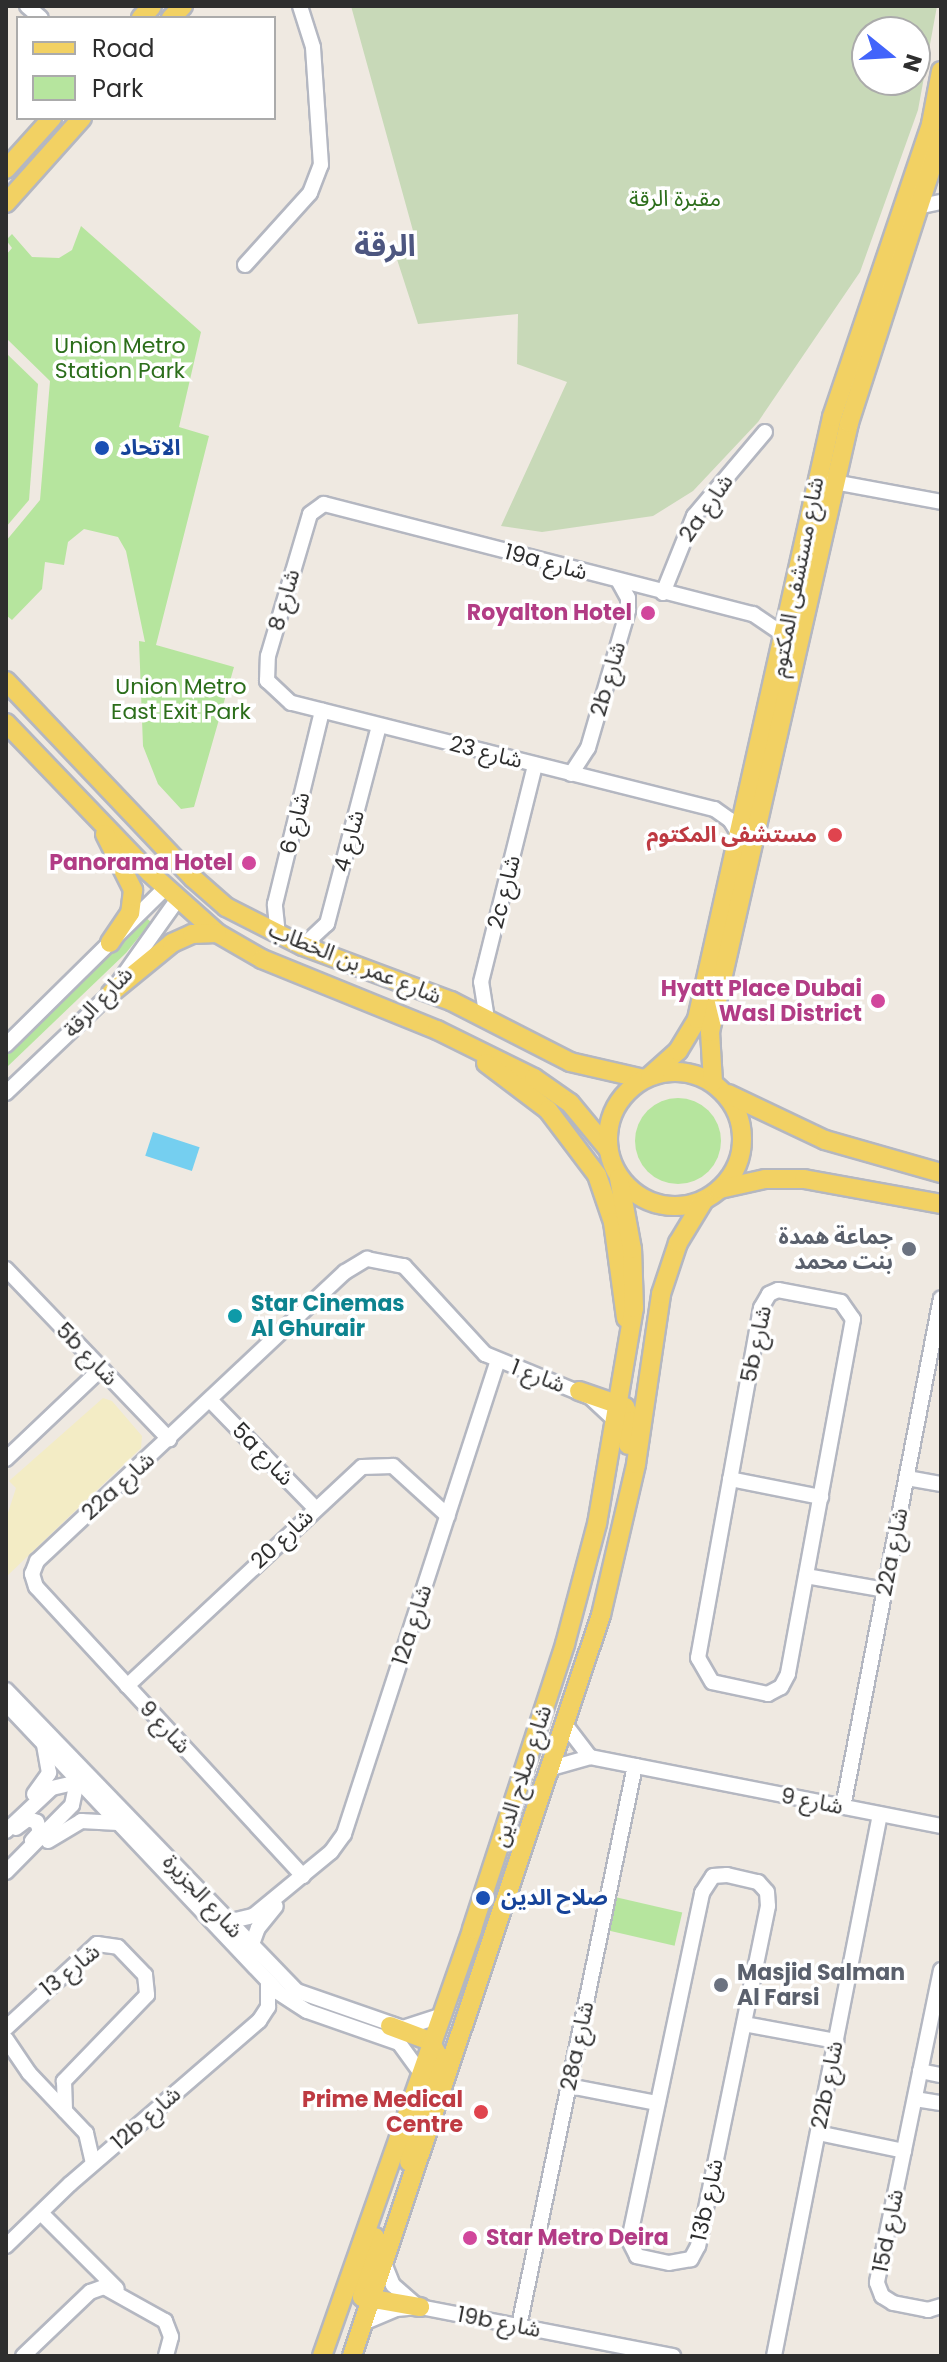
<!DOCTYPE html>
<meta charset="utf-8">
<style>
body{margin:0}
#map{position:relative;width:947px;height:2362px;overflow:hidden;background:#efe9e1;font-family:Poppins,"Noto Sans Arabic",sans-serif}
div>[style]{position:absolute}
[style*='--x']{left:calc(var(--x)*1px);top:calc(var(--y)*1px);width:calc(var(--w)*1px);rotate:calc(var(--a)*1deg)}
.green>*{inset:0;background:#b6e59e;transform-origin:0 0}
.round{border-radius:50%}
.sand>*{inset:0;background:#f3ecc5}
.cemetery>*{inset:0;background:#c8d9b8}
.water>*{inset:0;background:#75cff0;transform-origin:0 0}
.roads{filter:drop-shadow(2px 0 #b4b7c1) drop-shadow(-2px 0 #b4b7c1) drop-shadow(0 2px #b4b7c1) drop-shadow(0 -2px #b4b7c1)}
.minor>*{height:14px;margin:-7px;padding:0 7px;transform-origin:7px;border-radius:7px;background:#fff}
.major>*{height:18px;margin:-9px;padding:0 9px;transform-origin:9px;border-radius:9px;background:#f2d163}
.major>.ring{margin:-9px;padding:0;box-sizing:content-box;background:none;border:18px solid #f2d163;border-radius:50%}
.dots>*{width:22px;height:22px;translate:-50% -50%;box-sizing:border-box;border:4px solid #fff;border-radius:50%}
span{translate:-50% -50%;white-space:nowrap;text-align:center;line-height:1.15;-webkit-text-stroke:7px #fff;paint-order:stroke}
.park-label{font-size:22px;color:#2c6e1b}
.transit-label{font-size:22px;color:#164399;font-weight:700}
.left{translate:0 -50%;text-align:left}
.street-label{font-size:22px;color:#2e2e2e}
.hotel-label{font-size:22px;color:#b23c85;font-weight:700}
.right{translate:-100% -50%;text-align:right}
.health-label{font-size:22px;color:#be3a42;font-weight:700}
.worship-label{font-size:22px;color:#5b616d;font-weight:700}
.culture-label{font-size:22px;color:#0d838f;font-weight:700}
.district-label{font-size:30px;color:#4d5680;font-weight:700}
.frame{position:absolute;inset:0;border:8px solid #2e2e2e;pointer-events:none}
.legend{position:absolute;left:16px;top:16px;width:260px;height:104px;box-sizing:border-box;background:#fff;border:2px solid #ababab;margin:0;padding:10px 14px;list-style:none;font-size:24px;color:#2e2e2e}
.legend li{display:flex;align-items:center;gap:16px;height:40px}
.legend b{width:40px;border:2px solid #ababab}
.north{position:absolute;left:851px;top:16px;width:80px;height:80px;box-sizing:border-box;background:#fff;border:2px solid #ababab;border-radius:50%;rotate:108deg;font-size:22px;font-weight:700;line-height:32px;text-align:center;color:#2e2e2e}
.north::after{content:'';display:block;margin:auto;width:28px;height:36px;background:#4264fb;clip-path:polygon(50% 0,100% 100%,50% 72%,0 100%)}
</style>
<div id="map">
<div class="green">
<div style="clip-path:polygon(81px 226px,201px 332px,179px 427px,209px 436px,156px 645px,234px 667px,194px 807px,181px 809px,158px 784px,143px 746px,139px 641px,145px 642px,126px 551px,118px 537px,84px 529px,68px 542px,64px 565px,45px 562px,42px 589px,12px 620px,6px 615px,6px 541px,40px 500px,50px 381px,6px 338px,6px 255px,12px 248px,6px 240px,12px 234px,32px 257px,59px 258px,72px 250px)"></div>
<div style="clip-path:polygon(6px 353px,38px 384px,29px 500px,6px 527px)"></div>
<div style="clip-path:polygon(145px 917px,151px 922px,126px 953px,6px 1068px,6px 1050px)"></div>
<div class="round" style="left:635px;top:1098px;width:86px;height:86px"></div>
<div style="left:615px;top:1897px;width:69px;height:34px;rotate:13deg"></div>
</div>
<div class="sand">
<div style="clip-path:polygon(103px 1398px,112px 1401px,142px 1436px,141px 1448px,6px 1577px,6px 1519px,16px 1488px,9px 1481px)"></div>
</div>
<div class="cemetery">
<div style="clip-path:polygon(evenodd,351px 6px,937px 6px,918px 110px,860px 272px,758px 422px,693px 491px,653px 516px,542px 532px,501px 526px,567px 382px,517px 364px,518px 314px,418px 324px,393px 247px,415px 238px,351px 6px,867px 32px,915px 32px,915px 80px,867px 80px,867px 32px)"></div>
</div>
<div class="water">
<div style="left:153px;top:1132px;width:49px;height:25px;rotate:18deg"></div>
</div>
<div class="roads">
<div class="minor">
<div style="--x:27;--y:6;--w:18;--a:41"></div>
<div style="--x:917;--y:207;--w:25;--a:-12"></div>
<div style="--x:245;--y:265;--w:97;--a:-47.9"></div>
<div style="--x:310;--y:193;--w:30;--a:-69"></div>
<div style="--x:321;--y:165;--w:118;--a:-93.9"></div>
<div style="--x:313;--y:47;--w:43;--a:-107.6"></div>
<div style="--x:828;--y:481;--w:115;--a:10.5"></div>
<div style="--x:663;--y:593;--w:83;--a:-68.1"></div>
<div style="--x:694;--y:516;--w:110;--a:-49.8"></div>
<div style="--x:571;--y:774;--w:31;--a:-57"></div>
<div style="--x:588;--y:748;--w:144;--a:-73.8"></div>
<div style="--x:628;--y:610;--w:12;--a:-90"></div>
<div style="--x:628;--y:598;--w:18;--a:-119"></div>
<div style="--x:740;--y:836;--w:19;--a:-122"></div>
<div style="--x:730;--y:820;--w:19;--a:-145"></div>
<div style="--x:714;--y:809;--w:436;--a:-165.9"></div>
<div style="--x:291;--y:703;--w:33;--a:-137"></div>
<div style="--x:267;--y:681;--w:25;--a:-88"></div>
<div style="--x:268;--y:656;--w:148;--a:-73.5"></div>
<div style="--x:310;--y:514;--w:17;--a:-36"></div>
<div style="--x:324;--y:504;--w:443;--a:14.4"></div>
<div style="--x:753;--y:614;--w:41;--a:34.1"></div>
<div style="--x:278;--y:935;--w:31;--a:-96"></div>
<div style="--x:275;--y:904;--w:199;--a:-76.3"></div>
<div style="--x:303;--y:946;--w:33;--a:-43"></div>
<div style="--x:327;--y:924;--w:205;--a:-75.3"></div>
<div style="--x:487;--y:1019;--w:37;--a:-99"></div>
<div style="--x:481;--y:982;--w:224;--a:-76"></div>
<div style="--x:6;--y:1045;--w:223;--a:-44.6"></div>
<div style="--x:6;--y:1093;--w:145;--a:-43.6"></div>
<div style="--x:111;--y:993;--w:114;--a:-54.6"></div>
<div style="--x:6;--y:1269;--w:236;--a:46.2"></div>
<div style="--x:778;--y:1290;--w:64;--a:10.8"></div>
<div style="--x:841;--y:1302;--w:21;--a:55"></div>
<div style="--x:853;--y:1319;--w:361;--a:100.4"></div>
<div style="--x:788;--y:1674;--w:15;--a:118"></div>
<div style="--x:781;--y:1687;--w:15;--a:152"></div>
<div style="--x:768;--y:1694;--w:57;--a:-167.9"></div>
<div style="--x:712;--y:1682;--w:28;--a:-120"></div>
<div style="--x:698;--y:1658;--w:356;--a:-79.8"></div>
<div style="--x:761;--y:1308;--w:16;--a:-60"></div>
<div style="--x:769;--y:1294;--w:10;--a:-24"></div>
<div style="--x:211;--y:1401;--w:149;--a:45.8"></div>
<div style="--x:6;--y:1459;--w:131;--a:-43.5"></div>
<div style="--x:907;--y:1478;--w:35;--a:10"></div>
<div style="--x:730;--y:1479;--w:93;--a:11.2"></div>
<div style="--x:806;--y:1576;--w:80;--a:10"></div>
<div style="--x:127;--y:1686;--w:321;--a:-43"></div>
<div style="--x:362;--y:1467;--w:31;--a:-2"></div>
<div style="--x:393;--y:1466;--w:74;--a:42.3"></div>
<div style="--x:6;--y:1690;--w:419;--a:46"></div>
<div style="--x:297;--y:1991;--w:112;--a:19.2"></div>
<div style="--x:403;--y:2028;--w:38;--a:-18"></div>
<div style="--x:9;--y:1707;--w:393;--a:46.6"></div>
<div style="--x:279;--y:1993;--w:33;--a:33"></div>
<div style="--x:307;--y:2011;--w:97;--a:19.2"></div>
<div style="--x:399;--y:2043;--w:34;--a:54"></div>
<div style="--x:564;--y:1723;--w:43;--a:52.6"></div>
<div style="--x:548;--y:1769;--w:44;--a:-15.9"></div>
<div style="--x:590;--y:1757;--w:358;--a:11.1"></div>
<div style="--x:34;--y:1794;--w:26;--a:-54"></div>
<div style="--x:49;--y:1773;--w:28;--a:-100"></div>
<div style="--x:843;--y:1807;--w:518;--a:-79.1"></div>
<div style="--x:16;--y:1828;--w:15;--a:-37"></div>
<div style="--x:28;--y:1819;--w:9;--a:18"></div>
<div style="--x:37;--y:1822;--w:10;--a:73"></div>
<div style="--x:40;--y:1832;--w:12;--a:132"></div>
<div style="--x:6;--y:1831;--w:63;--a:-43.1"></div>
<div style="--x:52;--y:1788;--w:31;--a:-13"></div>
<div style="--x:48;--y:1841;--w:39;--a:-31"></div>
<div style="--x:81;--y:1821;--w:37;--a:3"></div>
<div style="--x:6;--y:1872;--w:94;--a:-45.4"></div>
<div style="--x:72;--y:1805;--w:29;--a:-78"></div>
<div style="--x:727;--y:1875;--w:32;--a:13"></div>
<div style="--x:758;--y:1882;--w:13;--a:48"></div>
<div style="--x:767;--y:1892;--w:14;--a:86"></div>
<div style="--x:768;--y:1906;--w:347;--a:101.6"></div>
<div style="--x:698;--y:2246;--w:15;--a:118"></div>
<div style="--x:691;--y:2259;--w:22;--a:170"></div>
<div style="--x:669;--y:2263;--w:33;--a:-168"></div>
<div style="--x:637;--y:2256;--w:18;--a:-117"></div>
<div style="--x:629;--y:2240;--w:355;--a:-78.1"></div>
<div style="--x:702;--y:1893;--w:20;--a:-57"></div>
<div style="--x:713;--y:1876;--w:14;--a:-4"></div>
<div style="--x:303;--y:1876;--w:393;--a:-132.7"></div>
<div style="--x:36;--y:1587;--w:14;--a:-107"></div>
<div style="--x:32;--y:1574;--w:14;--a:-69"></div>
<div style="--x:37;--y:1561;--w:422;--a:-43.2"></div>
<div style="--x:345;--y:1272;--w:26;--a:-31"></div>
<div style="--x:367;--y:1259;--w:38;--a:11"></div>
<div style="--x:404;--y:1266;--w:120;--a:47.4"></div>
<div style="--x:485;--y:1354;--w:113;--a:22.3"></div>
<div style="--x:590;--y:1397;--w:37;--a:43"></div>
<div style="--x:227;--y:1922;--w:27;--a:-13"></div>
<div style="--x:253;--y:1916;--w:101;--a:-39.4"></div>
<div style="--x:331;--y:1852;--w:22;--a:-54"></div>
<div style="--x:344;--y:1834;--w:498;--a:-72"></div>
<div style="--x:251;--y:1947;--w:20;--a:-70"></div>
<div style="--x:258;--y:1928;--w:28;--a:-51"></div>
<div style="--x:941;--y:1970;--w:319;--a:101.6"></div>
<div style="--x:877;--y:2283;--w:14;--a:69"></div>
<div style="--x:882;--y:2296;--w:13;--a:32"></div>
<div style="--x:893;--y:2303;--w:36;--a:11"></div>
<div style="--x:928;--y:2310;--w:14;--a:-17"></div>
<div style="--x:744;--y:2024;--w:94;--a:10.5"></div>
<div style="--x:6;--y:2028;--w:124;--a:-42.7"></div>
<div style="--x:97;--y:1944;--w:21;--a:8"></div>
<div style="--x:118;--y:1947;--w:39;--a:46"></div>
<div style="--x:145;--y:1975;--w:20;--a:84"></div>
<div style="--x:147;--y:1995;--w:120;--a:134"></div>
<div style="--x:64;--y:2081;--w:30;--a:88"></div>
<div style="--x:6;--y:2039;--w:41;--a:55.9"></div>
<div style="--x:29;--y:2073;--w:83;--a:46.5"></div>
<div style="--x:86;--y:2133;--w:31;--a:77"></div>
<div style="--x:920;--y:2071;--w:21;--a:11"></div>
<div style="--x:569;--y:2086;--w:90;--a:10.9"></div>
<div style="--x:915;--y:2099;--w:26;--a:9"></div>
<div style="--x:818;--y:2133;--w:88;--a:11.8"></div>
<div style="--x:41;--y:2213;--w:107;--a:45"></div>
<div style="--x:6;--y:2246;--w:89;--a:-44.1"></div>
<div style="--x:70;--y:2184;--w:250;--a:-40.8"></div>
<div style="--x:259;--y:2021;--w:17;--a:-57"></div>
<div style="--x:268;--y:2007;--w:25;--a:-90"></div>
<div style="--x:384;--y:2263;--w:24;--a:68"></div>
<div style="--x:393;--y:2285;--w:30;--a:41"></div>
<div style="--x:363;--y:2323;--w:36;--a:-23"></div>
<div style="--x:396;--y:2309;--w:24;--a:-5"></div>
<div style="--x:420;--y:2307;--w:258;--a:11"></div>
<div style="--x:519;--y:2326;--w:572;--a:-78.3"></div>
<div style="--x:23;--y:2356;--w:93;--a:-43.7"></div>
<div style="--x:90;--y:2292;--w:15;--a:-20"></div>
<div style="--x:104;--y:2287;--w:70;--a:29.1"></div>
<div style="--x:165;--y:2321;--w:17;--a:69"></div>
<div style="--x:171;--y:2337;--w:20;--a:105"></div>
<div style="--x:774;--y:2356;--w:552;--a:-78.93"></div>
</div>
<div class="major">
<div style="--x:141;--y:18;--w:16;--a:-47"></div>
<div style="--x:171;--y:18;--w:17;--a:-45"></div>
<div style="--x:6;--y:169;--w:69;--a:-48"></div>
<div style="--x:6;--y:203;--w:114;--a:-48.2"></div>
<div style="--x:6;--y:681;--w:272;--a:46.5"></div>
<div style="--x:193;--y:878;--w:44;--a:41.3"></div>
<div style="--x:226;--y:907;--w:86;--a:26.9"></div>
<div style="--x:303;--y:946;--w:158;--a:20.4"></div>
<div style="--x:451;--y:1001;--w:134;--a:27.1"></div>
<div style="--x:570;--y:1062;--w:76;--a:12.9"></div>
<div style="--x:6;--y:723;--w:208;--a:46.2"></div>
<div style="--x:150;--y:873;--w:90;--a:41.8"></div>
<div style="--x:217;--y:933;--w:52;--a:30"></div>
<div style="--x:262;--y:959;--w:189;--a:22.1"></div>
<div style="--x:437;--y:1030;--w:108;--a:26.3"></div>
<div style="--x:534;--y:1078;--w:44;--a:34.8"></div>
<div style="--x:570;--y:1103;--w:60;--a:50.4"></div>
<div style="--x:105;--y:834;--w:63;--a:63.4"></div>
<div style="--x:133;--y:890;--w:23;--a:97"></div>
<div style="--x:130;--y:913;--w:36;--a:124"></div>
<div style="--x:111;--y:993;--w:79;--a:-39.3"></div>
<div style="--x:172;--y:943;--w:22;--a:-24"></div>
<div style="--x:192;--y:934;--w:25;--a:-2"></div>
<div style="--x:486;--y:1063;--w:78;--a:37.2"></div>
<div style="--x:548;--y:1110;--w:81;--a:53"></div>
<div style="--x:597;--y:1175;--w:50;--a:71.2"></div>
<div style="--x:613;--y:1222;--w:97;--a:82.3"></div>
<div class="ring" style="left:608px;top:1072px;width:116px;height:116px"></div>
<div style="--x:650;--y:1076;--w:38;--a:-42"></div>
<div style="--x:678;--y:1051;--w:37;--a:-59"></div>
<div style="--x:697;--y:1019;--w:617;--a:-77.36"></div>
<div style="--x:832;--y:417;--w:309;--a:-71.3"></div>
<div style="--x:931;--y:124;--w:54;--a:-79.3"></div>
<div style="--x:713;--y:1082;--w:50;--a:-93.4"></div>
<div style="--x:710;--y:1032;--w:625;--a:-77.14"></div>
<div style="--x:849;--y:423;--w:299;--a:-72.1"></div>
<div style="--x:728;--y:1094;--w:107;--a:25.4"></div>
<div style="--x:825;--y:1140;--w:121;--a:15.9"></div>
<div style="--x:720;--y:1189;--w:46;--a:-12.5"></div>
<div style="--x:765;--y:1179;--w:39;--a:0"></div>
<div style="--x:804;--y:1179;--w:139;--a:10.3"></div>
<div style="--x:579;--y:1391;--w:49;--a:19.2"></div>
<div style="--x:625;--y:1407;--w:15;--a:67"></div>
<div style="--x:631;--y:1421;--w:24;--a:97"></div>
<div style="--x:390;--y:2026;--w:43;--a:20.6"></div>
<div style="--x:430;--y:2041;--w:18;--a:61"></div>
<div style="--x:439;--y:2057;--w:109;--a:105.9"></div>
<div style="--x:375;--y:2237;--w:61;--a:102.2"></div>
<div style="--x:362;--y:2297;--w:59;--a:9.8"></div>
<div style="--x:322;--y:2356;--w:453;--a:-70.6"></div>
<div style="--x:472;--y:1929;--w:300;--a:-71.9"></div>
<div style="--x:565;--y:1644;--w:124;--a:-75.1"></div>
<div style="--x:597;--y:1524;--w:219;--a:-80.3"></div>
<div style="--x:634;--y:1308;--w:59;--a:-91.9"></div>
<div style="--x:632;--y:1249;--w:72;--a:-100.4"></div>
<div style="--x:352;--y:2356;--w:782;--a:-71.43"></div>
<div style="--x:601;--y:1615;--w:155;--a:-76.9"></div>
<div style="--x:636;--y:1464;--w:172;--a:-81.6"></div>
<div style="--x:661;--y:1294;--w:54;--a:-71.6"></div>
<div style="--x:678;--y:1243;--w:50;--a:-58.8"></div>
</div>
</div>
<div class="dots">
<div style="left:102px;top:448px;background:#1a4fb4"></div>
<div style="left:648px;top:613px;background:#d1479c"></div>
<div style="left:835px;top:835px;background:#e0444e"></div>
<div style="left:249px;top:863px;background:#d1479c"></div>
<div style="left:878px;top:1001px;background:#d1479c"></div>
<div style="left:909px;top:1249px;background:#6b7280"></div>
<div style="left:235px;top:1316px;background:#0f9aa8"></div>
<div style="left:483px;top:1898px;background:#1a4fb4"></div>
<div style="left:721px;top:1985px;background:#6b7280"></div>
<div style="left:481px;top:2112px;background:#e0444e"></div>
<div style="left:470px;top:2238px;background:#d1479c"></div>
</div>
<div class="park-label">
<span style="left:675px;top:199px">مقبرة الرقة</span>
<span style="left:120px;top:358px">Union Metro<br>Station Park</span>
<span style="left:181px;top:699px">Union Metro<br>East Exit Park</span>
</div>
<div class="transit-label">
<span class="left" style="left:120px;top:448px">الاتحاد</span>
<span class="left" style="left:501px;top:1898px">صلاح الدين</span>
</div>
<div class="street-label">
<span style="left:706px;top:508px;rotate:-55deg">2a شارع</span>
<span style="left:546px;top:562px;rotate:15deg">19a شارع</span>
<span style="left:797px;top:577px;rotate:-79deg">شارع مستشفى المكتوم</span>
<span style="left:284px;top:600px;rotate:-74deg">شارع 8</span>
<span style="left:608px;top:679px;rotate:-74deg">2b شارع</span>
<span style="left:486px;top:752px;rotate:14deg">شارع 23</span>
<span style="left:295px;top:823px;rotate:-76deg">شارع 6</span>
<span style="left:349px;top:841px;rotate:-75deg">شارع 4</span>
<span style="left:504px;top:892px;rotate:-76deg">2c شارع</span>
<span style="left:355px;top:963px;rotate:22deg">شارع عمر بن الخطاب</span>
<span style="left:98px;top:1002px;rotate:-46deg">شارع الرقة</span>
<span style="left:756px;top:1344px;rotate:-78deg">5b شارع</span>
<span style="left:87px;top:1354px;rotate:46deg">5b شارع</span>
<span style="left:538px;top:1376px;rotate:21deg">شارع 1</span>
<span style="left:263px;top:1454px;rotate:46deg">5a شارع</span>
<span style="left:118px;top:1486px;rotate:-42deg">22a شارع</span>
<span style="left:282px;top:1539px;rotate:-43deg">شارع 20</span>
<span style="left:892px;top:1552px;rotate:-79deg">22a شارع</span>
<span style="left:412px;top:1625px;rotate:-72deg">12a شارع</span>
<span style="left:165px;top:1727px;rotate:47deg">شارع 9</span>
<span style="left:522px;top:1776px;rotate:-72deg">شارع صلاح الدين</span>
<span style="left:812px;top:1801px;rotate:11deg">شارع 9</span>
<span style="left:203px;top:1896px;rotate:47deg">شارع الجزيرة</span>
<span style="left:70px;top:1970px;rotate:-39deg">شارع 13</span>
<span style="left:577px;top:2046px;rotate:-78deg">28a شارع</span>
<span style="left:827px;top:2085px;rotate:-79deg">22b شارع</span>
<span style="left:146px;top:2118px;rotate:-41deg">12b شارع</span>
<span style="left:707px;top:2200px;rotate:-78deg">13b شارع</span>
<span style="left:888px;top:2231px;rotate:-79deg">15d شارع</span>
<span style="left:499px;top:2322px;rotate:11deg">19b شارع</span>
</div>
<div class="hotel-label">
<span class="right" style="left:632px;top:613px">Royalton Hotel</span>
<span class="right" style="left:233px;top:863px">Panorama Hotel</span>
<span class="right" style="left:862px;top:1001px">Hyatt Place Dubai<br>Wasl District</span>
<span class="left" style="left:486px;top:2238px">Star Metro Deira</span>
</div>
<div class="health-label">
<span class="right" style="left:817px;top:835px">مستشفى المكتوم</span>
<span class="right" style="left:463px;top:2112px">Prime Medical<br>Centre</span>
</div>
<div class="worship-label">
<span class="right" style="left:893px;top:1249px">جماعة همدة<br>بنت محمد</span>
<span class="left" style="left:737px;top:1985px">Masjid Salman<br>Al Farsi</span>
</div>
<div class="culture-label">
<span class="left" style="left:251px;top:1316px">Star Cinemas<br>Al Ghurair</span>
</div>
<div class="district-label">
<span style="left:385px;top:246px">الرقة</span>
</div>
<div class="frame"></div>
<ul class="legend">
<li><b style="height:10px;background:#f2d163"></b>Road</li>
<li><b style="height:22px;background:#b6e59e"></b>Park</li>
</ul>
<div class="north">N</div>
</div>
